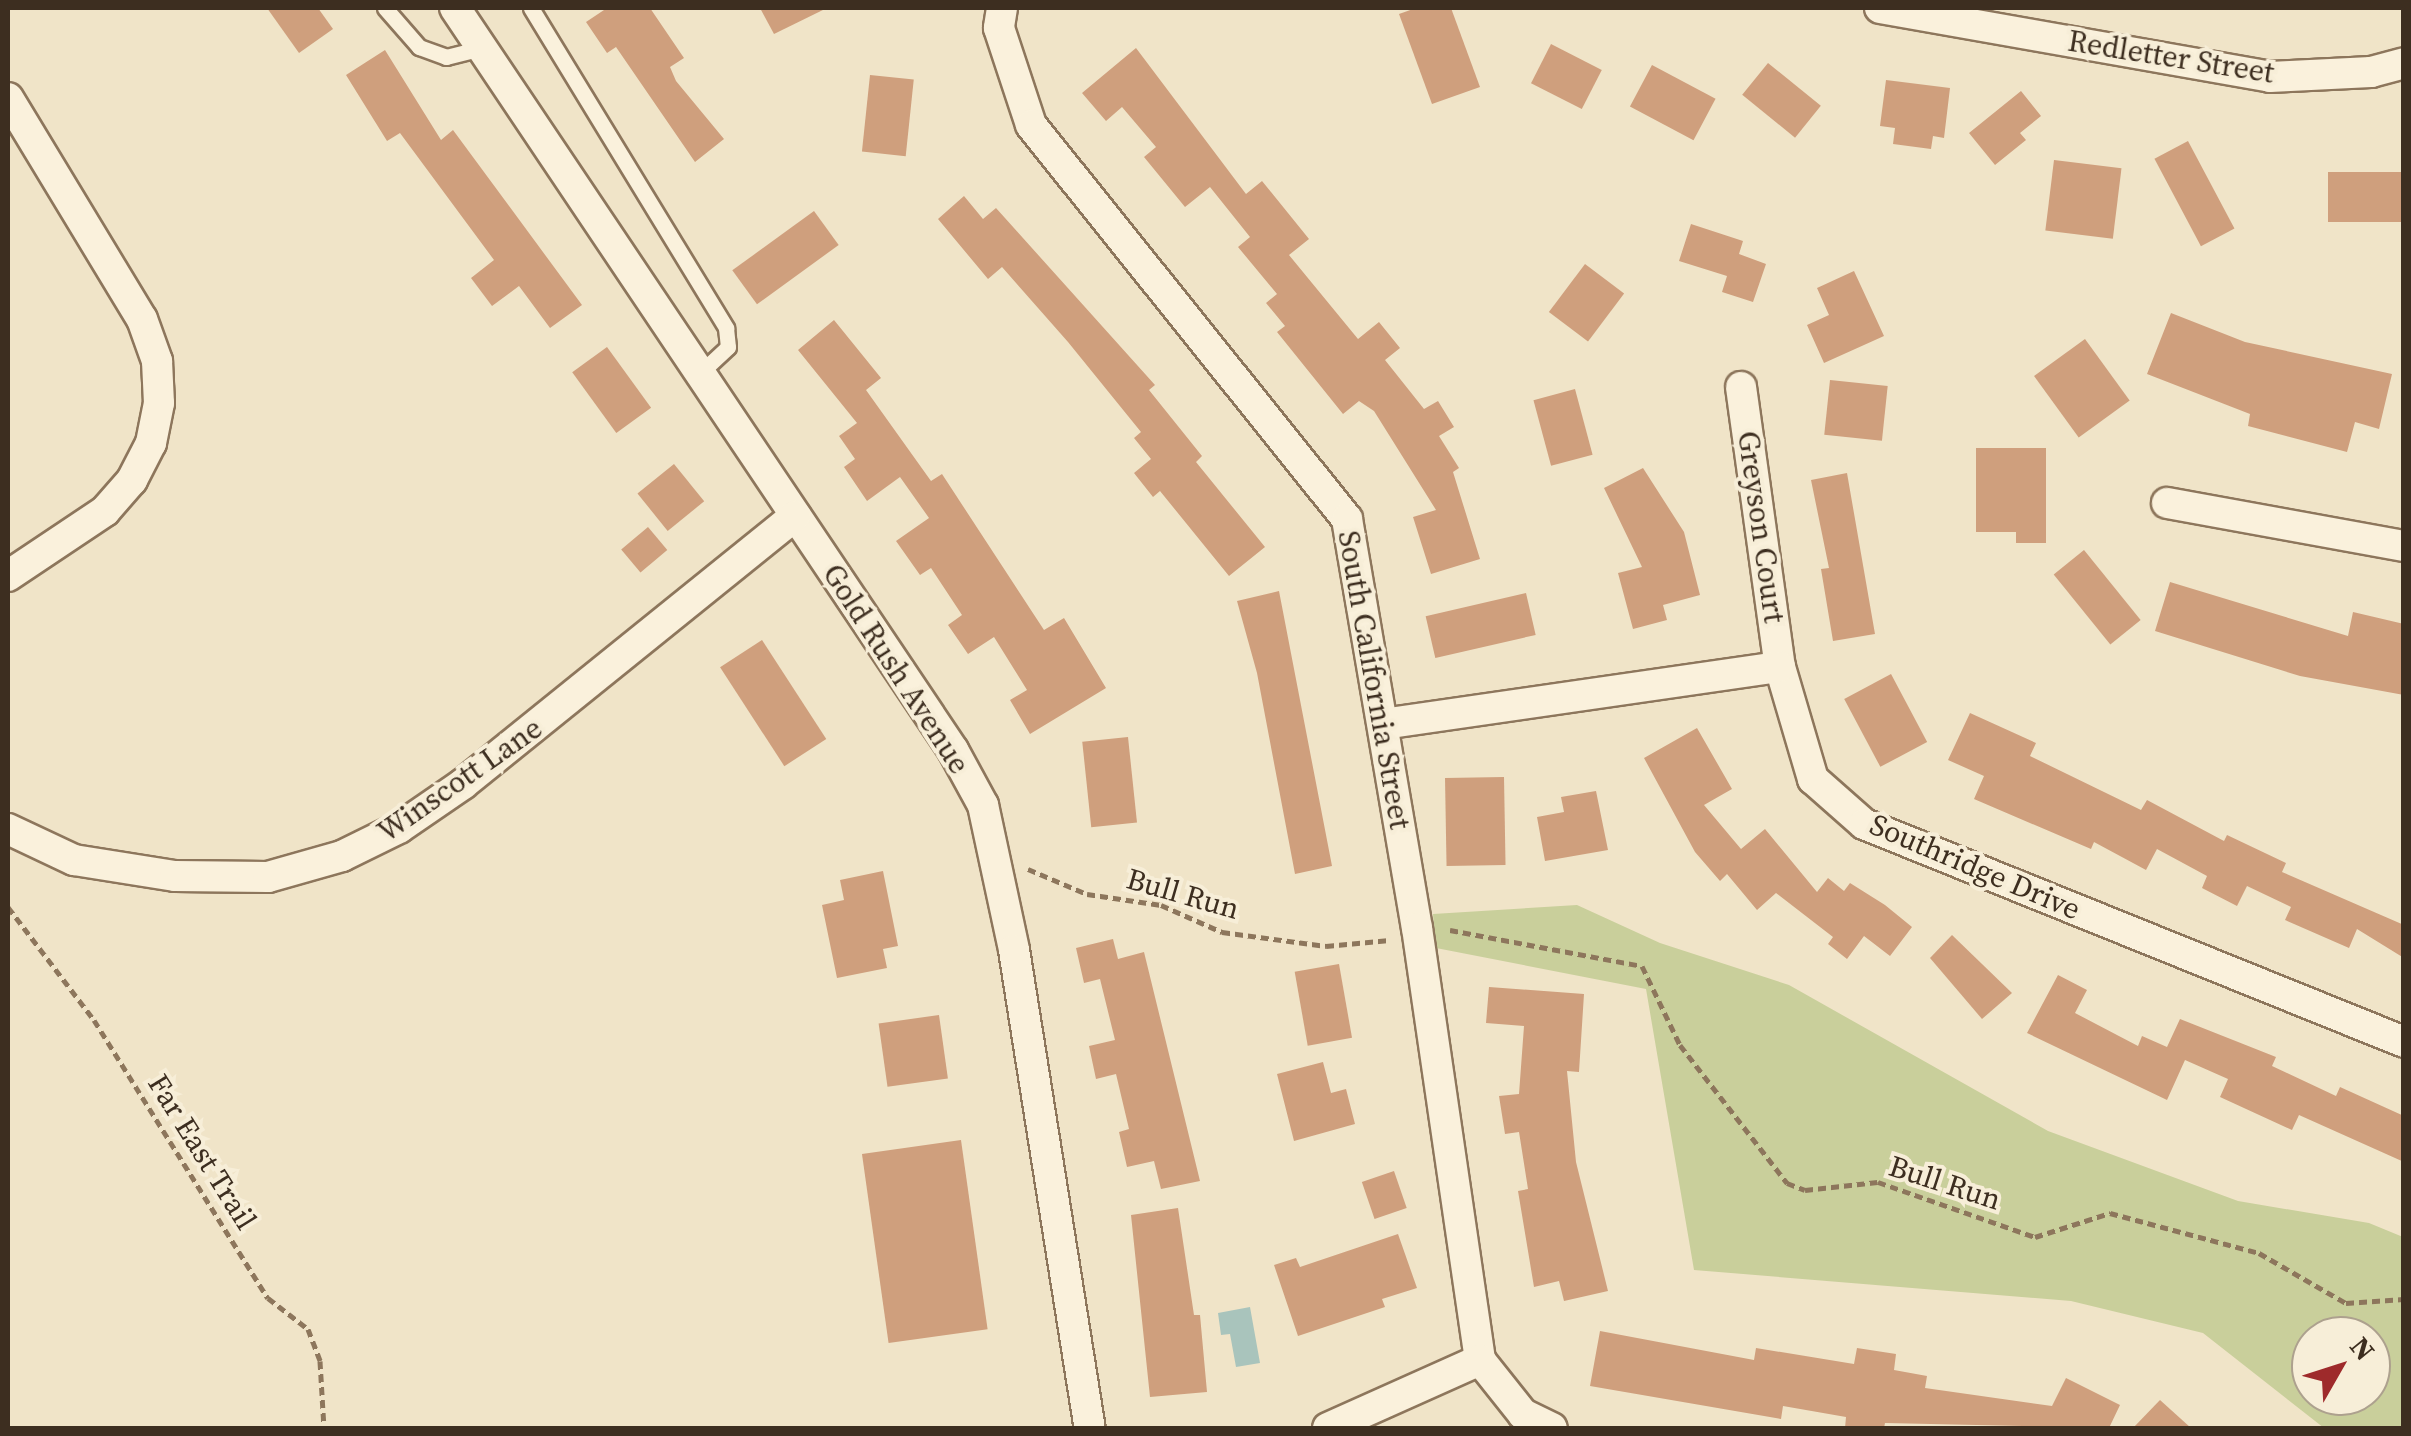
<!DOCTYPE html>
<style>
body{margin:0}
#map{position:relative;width:2411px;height:1436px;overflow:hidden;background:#f0e4c8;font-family:"Source Serif 4",serif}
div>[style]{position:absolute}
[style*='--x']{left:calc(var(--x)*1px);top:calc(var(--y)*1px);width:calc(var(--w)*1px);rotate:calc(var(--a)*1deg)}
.green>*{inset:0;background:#c9cf9b}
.water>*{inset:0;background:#a9c4bc}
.building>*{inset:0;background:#cf9f7d;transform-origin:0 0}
.path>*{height:5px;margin-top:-2.5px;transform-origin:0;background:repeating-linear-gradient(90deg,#8d765c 0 8px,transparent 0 13px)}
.roads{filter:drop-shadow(2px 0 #8d765c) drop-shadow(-2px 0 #8d765c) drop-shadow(0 2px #8d765c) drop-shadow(0 -2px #8d765c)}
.lane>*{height:15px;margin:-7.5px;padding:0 7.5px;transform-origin:7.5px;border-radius:7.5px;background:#faf1dc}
.street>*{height:30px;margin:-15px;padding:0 15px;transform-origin:15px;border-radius:15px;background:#faf1dc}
span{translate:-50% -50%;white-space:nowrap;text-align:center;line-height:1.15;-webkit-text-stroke:8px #f7eed8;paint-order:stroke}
.street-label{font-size:30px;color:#3d2e20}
.frame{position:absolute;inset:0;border:10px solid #3d2e20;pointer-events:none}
.north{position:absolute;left:2291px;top:1316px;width:100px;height:100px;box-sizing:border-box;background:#f7eed8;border:2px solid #ada18e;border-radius:50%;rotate:51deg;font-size:28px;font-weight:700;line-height:40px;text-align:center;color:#3d2e20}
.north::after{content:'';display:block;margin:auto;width:35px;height:45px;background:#9e2a2b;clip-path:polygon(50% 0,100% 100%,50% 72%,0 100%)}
</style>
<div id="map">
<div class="green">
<div style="clip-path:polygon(evenodd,1577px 905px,1660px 943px,1789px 985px,2048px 1131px,2238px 1201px,2369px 1223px,2403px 1237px,2403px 1428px,2324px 1428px,2203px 1333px,2071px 1301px,1694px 1270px,1646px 989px,1436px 948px,1433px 914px,1577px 905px,2311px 1336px,2371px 1336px,2371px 1396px,2311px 1396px,2311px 1336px)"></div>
</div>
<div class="water">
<div style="clip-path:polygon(1250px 1307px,1260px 1363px,1236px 1367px,1230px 1334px,1221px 1335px,1218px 1313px)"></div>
</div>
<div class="building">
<div style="clip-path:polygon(267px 8px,318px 8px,333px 29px,299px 53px)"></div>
<div style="clip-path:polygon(607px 8px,650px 8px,684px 58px,670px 67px,676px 81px,724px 139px,695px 162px,616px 47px,607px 53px,586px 22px)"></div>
<div style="clip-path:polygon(760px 8px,827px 8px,774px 34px)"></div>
<div style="clip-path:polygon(1416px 8px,1451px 8px,1480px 87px,1432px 104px,1399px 14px)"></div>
<div style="left:1551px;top:44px;width:57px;height:44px;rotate:27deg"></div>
<div style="clip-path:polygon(1136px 48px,1246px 194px,1262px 181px,1309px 239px,1289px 255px,1358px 339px,1379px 322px,1400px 348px,1385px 360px,1424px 409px,1438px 401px,1454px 427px,1439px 436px,1459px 468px,1453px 472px,1480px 559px,1431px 574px,1413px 517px,1436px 510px,1374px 411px,1359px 401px,1343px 414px,1277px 332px,1285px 326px,1266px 303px,1277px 294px,1238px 247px,1250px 237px,1210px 187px,1185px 207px,1144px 157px,1156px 147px,1122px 107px,1106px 121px,1082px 93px)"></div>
<div style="clip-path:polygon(385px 50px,441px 140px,453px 130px,582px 305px,550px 328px,519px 286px,492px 306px,471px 278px,494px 260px,400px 133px,387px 141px,346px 75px)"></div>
<div style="left:1768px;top:63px;width:68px;height:41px;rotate:39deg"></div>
<div style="left:1652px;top:65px;width:72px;height:47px;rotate:28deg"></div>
<div style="left:870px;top:75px;width:44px;height:77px;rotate:6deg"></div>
<div style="clip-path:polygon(1886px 80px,1950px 88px,1944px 138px,1933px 136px,1931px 149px,1893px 144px,1895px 128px,1880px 126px)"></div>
<div style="clip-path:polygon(2021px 91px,2041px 116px,2020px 133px,2026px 140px,1995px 165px,1969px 133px)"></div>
<div style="left:2188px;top:141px;width:99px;height:38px;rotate:62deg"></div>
<div style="left:2054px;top:160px;width:68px;height:71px;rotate:7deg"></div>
<div style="left:2404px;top:172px;width:50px;height:76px;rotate:90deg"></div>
<div style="clip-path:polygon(964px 196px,983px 219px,996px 208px,1155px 385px,1149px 390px,1202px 456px,1196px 462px,1265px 547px,1229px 576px,1160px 491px,1153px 497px,1134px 473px,1151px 459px,1134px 438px,1141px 432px,1068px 342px,1002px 267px,988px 279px,938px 219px)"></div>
<div style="left:814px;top:211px;width:42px;height:101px;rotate:54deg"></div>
<div style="clip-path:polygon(1691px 224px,1743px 241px,1739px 254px,1766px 264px,1753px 302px,1722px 292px,1727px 276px,1679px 261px)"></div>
<div style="left:1585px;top:264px;width:49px;height:60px;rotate:37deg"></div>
<div style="clip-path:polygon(1854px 271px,1884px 336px,1824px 363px,1807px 325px,1829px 315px,1817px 288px)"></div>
<div style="clip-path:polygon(2171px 313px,2245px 342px,2392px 374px,2379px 429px,2355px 422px,2347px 452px,2248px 426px,2250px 414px,2147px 374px)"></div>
<div style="clip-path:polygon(834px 320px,881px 378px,866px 390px,931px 481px,942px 474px,1044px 630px,1064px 618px,1106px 688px,1030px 734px,1010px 700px,1027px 690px,994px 637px,968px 654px,948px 625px,962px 615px,931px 568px,920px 575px,896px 541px,929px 518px,900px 477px,867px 501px,844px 467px,855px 459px,839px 436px,857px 423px,798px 350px)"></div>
<div style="left:2085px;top:339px;width:76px;height:63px;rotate:54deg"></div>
<div style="left:607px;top:347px;width:75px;height:43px;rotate:54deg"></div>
<div style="left:1830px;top:380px;width:58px;height:55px;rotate:6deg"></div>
<div style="left:1575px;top:389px;width:68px;height:43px;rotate:75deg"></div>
<div style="clip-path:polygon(1976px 448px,2046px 448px,2046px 543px,2016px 543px,2016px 532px,1976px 532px)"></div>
<div style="left:674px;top:464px;width:48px;height:47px;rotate:51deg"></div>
<div style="clip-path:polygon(1643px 468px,1684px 532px,1700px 595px,1663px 605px,1667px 620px,1633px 629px,1618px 573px,1642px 567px,1604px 488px)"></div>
<div style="clip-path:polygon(1847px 473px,1875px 634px,1833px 641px,1821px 569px,1829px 568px,1811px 480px)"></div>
<div style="left:648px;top:527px;width:30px;height:35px;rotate:50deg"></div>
<div style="left:2084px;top:550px;width:90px;height:39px;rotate:51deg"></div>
<div style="clip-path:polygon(2170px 582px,2348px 636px,2353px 612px,2404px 624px,2404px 695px,2300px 676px,2155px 631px)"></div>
<div style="clip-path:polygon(1279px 591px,1332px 866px,1295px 874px,1257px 673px,1237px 601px)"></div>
<div style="left:1526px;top:593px;width:43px;height:103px;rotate:77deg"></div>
<div style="left:762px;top:640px;width:118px;height:50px;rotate:57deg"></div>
<div style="left:1891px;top:674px;width:77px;height:53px;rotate:62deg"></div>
<div style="clip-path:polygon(1970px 713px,2036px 743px,2030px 756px,2141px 810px,2147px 800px,2224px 841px,2227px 835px,2286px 863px,2282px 872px,2404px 925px,2404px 958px,2357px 929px,2349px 948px,2285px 920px,2291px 907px,2247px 886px,2237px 906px,2202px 888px,2207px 876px,2157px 849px,2146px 870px,2094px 842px,2091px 849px,1974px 799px,1984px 776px,1948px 760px)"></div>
<div style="clip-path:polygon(1697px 728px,1732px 789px,1704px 805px,1741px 849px,1765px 829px,1817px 892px,1828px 878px,1844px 891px,1850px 883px,1885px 905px,1912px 927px,1890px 956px,1864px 936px,1847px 959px,1828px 944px,1833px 937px,1776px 893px,1757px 910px,1727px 874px,1720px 881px,1695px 852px,1644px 758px)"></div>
<div style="left:1128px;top:737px;width:86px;height:46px;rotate:84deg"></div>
<div style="left:1504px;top:777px;width:88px;height:59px;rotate:89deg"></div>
<div style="clip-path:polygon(1596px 791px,1608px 850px,1545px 861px,1537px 817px,1564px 812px,1561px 797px)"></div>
<div style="clip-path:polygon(883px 871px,898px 946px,883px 949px,887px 968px,837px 978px,822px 905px,844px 900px,840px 880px)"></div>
<div style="clip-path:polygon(1952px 935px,2012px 993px,1982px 1019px,1930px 958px)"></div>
<div style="clip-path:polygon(1113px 939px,1118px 959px,1144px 952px,1200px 1181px,1161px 1189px,1154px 1161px,1127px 1167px,1119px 1132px,1129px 1129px,1116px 1074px,1096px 1079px,1089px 1046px,1115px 1040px,1100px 979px,1084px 983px,1076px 948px)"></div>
<div style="left:1339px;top:964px;width:75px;height:45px;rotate:80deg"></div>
<div style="clip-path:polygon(2058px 975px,2087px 990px,2075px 1013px,2138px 1046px,2142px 1036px,2167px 1047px,2180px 1019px,2276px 1057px,2272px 1066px,2336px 1096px,2340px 1087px,2404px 1116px,2404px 1162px,2299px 1115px,2292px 1130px,2220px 1097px,2228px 1079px,2185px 1060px,2167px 1100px,2027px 1033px)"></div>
<div style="clip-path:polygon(1489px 987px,1584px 994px,1579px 1072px,1567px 1071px,1576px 1162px,1608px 1291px,1564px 1301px,1559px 1281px,1534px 1287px,1518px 1191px,1528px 1189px,1519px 1132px,1505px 1134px,1499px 1096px,1519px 1094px,1524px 1026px,1486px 1023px)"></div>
<div style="left:939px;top:1015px;width:64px;height:61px;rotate:82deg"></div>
<div style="clip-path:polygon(1323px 1062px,1331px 1093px,1346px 1089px,1355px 1124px,1294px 1141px,1277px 1074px)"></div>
<div style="left:961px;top:1140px;width:191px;height:100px;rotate:82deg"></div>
<div style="left:1394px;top:1171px;width:39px;height:34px;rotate:71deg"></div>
<div style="clip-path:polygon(1178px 1208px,1194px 1315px,1200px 1315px,1207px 1392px,1150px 1397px,1131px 1215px)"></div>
<div style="clip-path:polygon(1398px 1234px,1417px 1288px,1382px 1299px,1385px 1307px,1298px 1336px,1274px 1265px,1296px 1258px,1300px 1267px)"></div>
<div style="clip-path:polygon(1600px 1331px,1754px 1360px,1756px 1348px,1854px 1364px,1857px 1348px,1896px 1354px,1894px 1370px,1927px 1376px,1925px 1388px,2052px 1406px,2066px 1378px,2120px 1405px,2109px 1428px,1885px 1423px,1884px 1428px,1845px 1428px,1846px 1417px,1783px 1406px,1781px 1419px,1590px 1386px)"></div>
<div style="clip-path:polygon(2160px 1400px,2191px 1428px,2133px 1428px)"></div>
</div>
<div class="path">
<div style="--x:1028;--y:869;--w:64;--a:23"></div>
<div style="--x:1087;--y:894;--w:75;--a:8.5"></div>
<div style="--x:1161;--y:905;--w:67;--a:23.9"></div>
<div style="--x:1222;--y:932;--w:105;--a:7.7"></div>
<div style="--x:1326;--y:946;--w:64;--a:-5.4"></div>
<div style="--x:8;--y:907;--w:142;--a:52.7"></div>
<div style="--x:94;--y:1020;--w:328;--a:58"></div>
<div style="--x:268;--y:1298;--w:51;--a:37.8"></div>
<div style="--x:308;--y:1329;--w:34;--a:69"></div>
<div style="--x:320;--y:1361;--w:67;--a:86.6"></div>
<div style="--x:1450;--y:930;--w:195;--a:10.6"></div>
<div style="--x:1642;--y:966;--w:88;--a:64.3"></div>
<div style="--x:1680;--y:1045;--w:175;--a:52.2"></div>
<div style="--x:1787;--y:1183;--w:19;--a:21"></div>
<div style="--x:1805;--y:1190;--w:73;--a:-6.3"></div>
<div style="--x:1878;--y:1182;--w:166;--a:19.3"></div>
<div style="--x:2035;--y:1237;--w:79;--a:-17.7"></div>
<div style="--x:2110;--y:1213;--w:154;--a:15"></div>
<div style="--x:2259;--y:1253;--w:100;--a:29.9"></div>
<div style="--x:2346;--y:1303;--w:58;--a:-3.9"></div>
</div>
<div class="roads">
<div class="lane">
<div style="--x:385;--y:8;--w:52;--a:48.9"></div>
<div style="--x:419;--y:47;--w:29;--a:20"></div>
<div style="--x:446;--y:57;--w:38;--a:-14"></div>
<div style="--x:531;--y:8;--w:375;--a:58.6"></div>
<div style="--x:726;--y:328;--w:19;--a:84"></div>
<div style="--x:728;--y:347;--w:40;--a:137"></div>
</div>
<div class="street">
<div style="--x:455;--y:8;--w:894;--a:56.13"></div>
<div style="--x:953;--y:750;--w:63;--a:61.4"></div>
<div style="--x:983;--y:805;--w:148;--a:77.9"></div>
<div style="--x:1014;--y:950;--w:484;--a:81"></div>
<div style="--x:1002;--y:8;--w:20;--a:99"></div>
<div style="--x:999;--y:28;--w:102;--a:71.7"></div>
<div style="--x:1031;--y:125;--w:505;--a:51.27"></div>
<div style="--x:1347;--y:519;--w:415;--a:80.3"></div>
<div style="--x:1417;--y:928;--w:437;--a:81.7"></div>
<div style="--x:1480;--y:1360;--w:69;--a:51.5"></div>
<div style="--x:1523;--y:1414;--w:32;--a:26"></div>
<div style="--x:1880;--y:8;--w:396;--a:10"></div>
<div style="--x:2270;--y:77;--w:101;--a:-2.8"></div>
<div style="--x:2371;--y:72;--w:34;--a:-15"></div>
<div style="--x:8;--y:98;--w:258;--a:58.8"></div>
<div style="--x:142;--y:319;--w:45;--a:70.3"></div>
<div style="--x:157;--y:361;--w:42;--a:87.3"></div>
<div style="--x:159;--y:403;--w:41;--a:101.3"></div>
<div style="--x:151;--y:443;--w:42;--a:117.2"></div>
<div style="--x:132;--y:480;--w:41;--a:131.1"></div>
<div style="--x:105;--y:511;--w:117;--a:146.2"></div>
<div style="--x:1741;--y:387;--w:283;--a:82.1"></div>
<div style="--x:1780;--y:667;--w:117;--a:73.6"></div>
<div style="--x:1813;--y:779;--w:68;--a:41.4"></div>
<div style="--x:1864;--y:824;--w:582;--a:21.98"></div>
<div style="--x:2167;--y:503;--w:241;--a:10.3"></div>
<div style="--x:1383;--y:724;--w:401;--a:-8.2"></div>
<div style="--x:8;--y:829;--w:73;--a:25.2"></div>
<div style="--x:74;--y:860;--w:102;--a:9"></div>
<div style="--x:175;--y:876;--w:93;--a:0.6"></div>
<div style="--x:268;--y:877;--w:77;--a:-15.8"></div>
<div style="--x:342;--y:856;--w:64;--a:-26.2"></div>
<div style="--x:399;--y:828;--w:78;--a:-34.5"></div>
<div style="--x:463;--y:784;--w:427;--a:-38.9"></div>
<div style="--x:1328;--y:1428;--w:167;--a:-24.1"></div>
</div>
</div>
<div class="street-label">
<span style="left:2171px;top:57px;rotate:9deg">Redletter Street</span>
<span style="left:1761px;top:527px;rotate:82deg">Greyson Court</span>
<span style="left:896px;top:669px;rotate:57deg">Gold Rush Avenue</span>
<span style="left:1374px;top:680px;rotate:80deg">South California Street</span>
<span style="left:460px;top:780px;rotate:-35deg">Winscott Lane</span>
<span style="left:1975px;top:867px;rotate:23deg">Southridge Drive</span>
<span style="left:1183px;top:894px;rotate:16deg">Bull Run</span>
<span style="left:202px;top:1152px;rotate:58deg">Far East Trail</span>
<span style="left:1945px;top:1183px;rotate:18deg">Bull Run</span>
</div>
<div class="frame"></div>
<div class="north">N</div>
</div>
